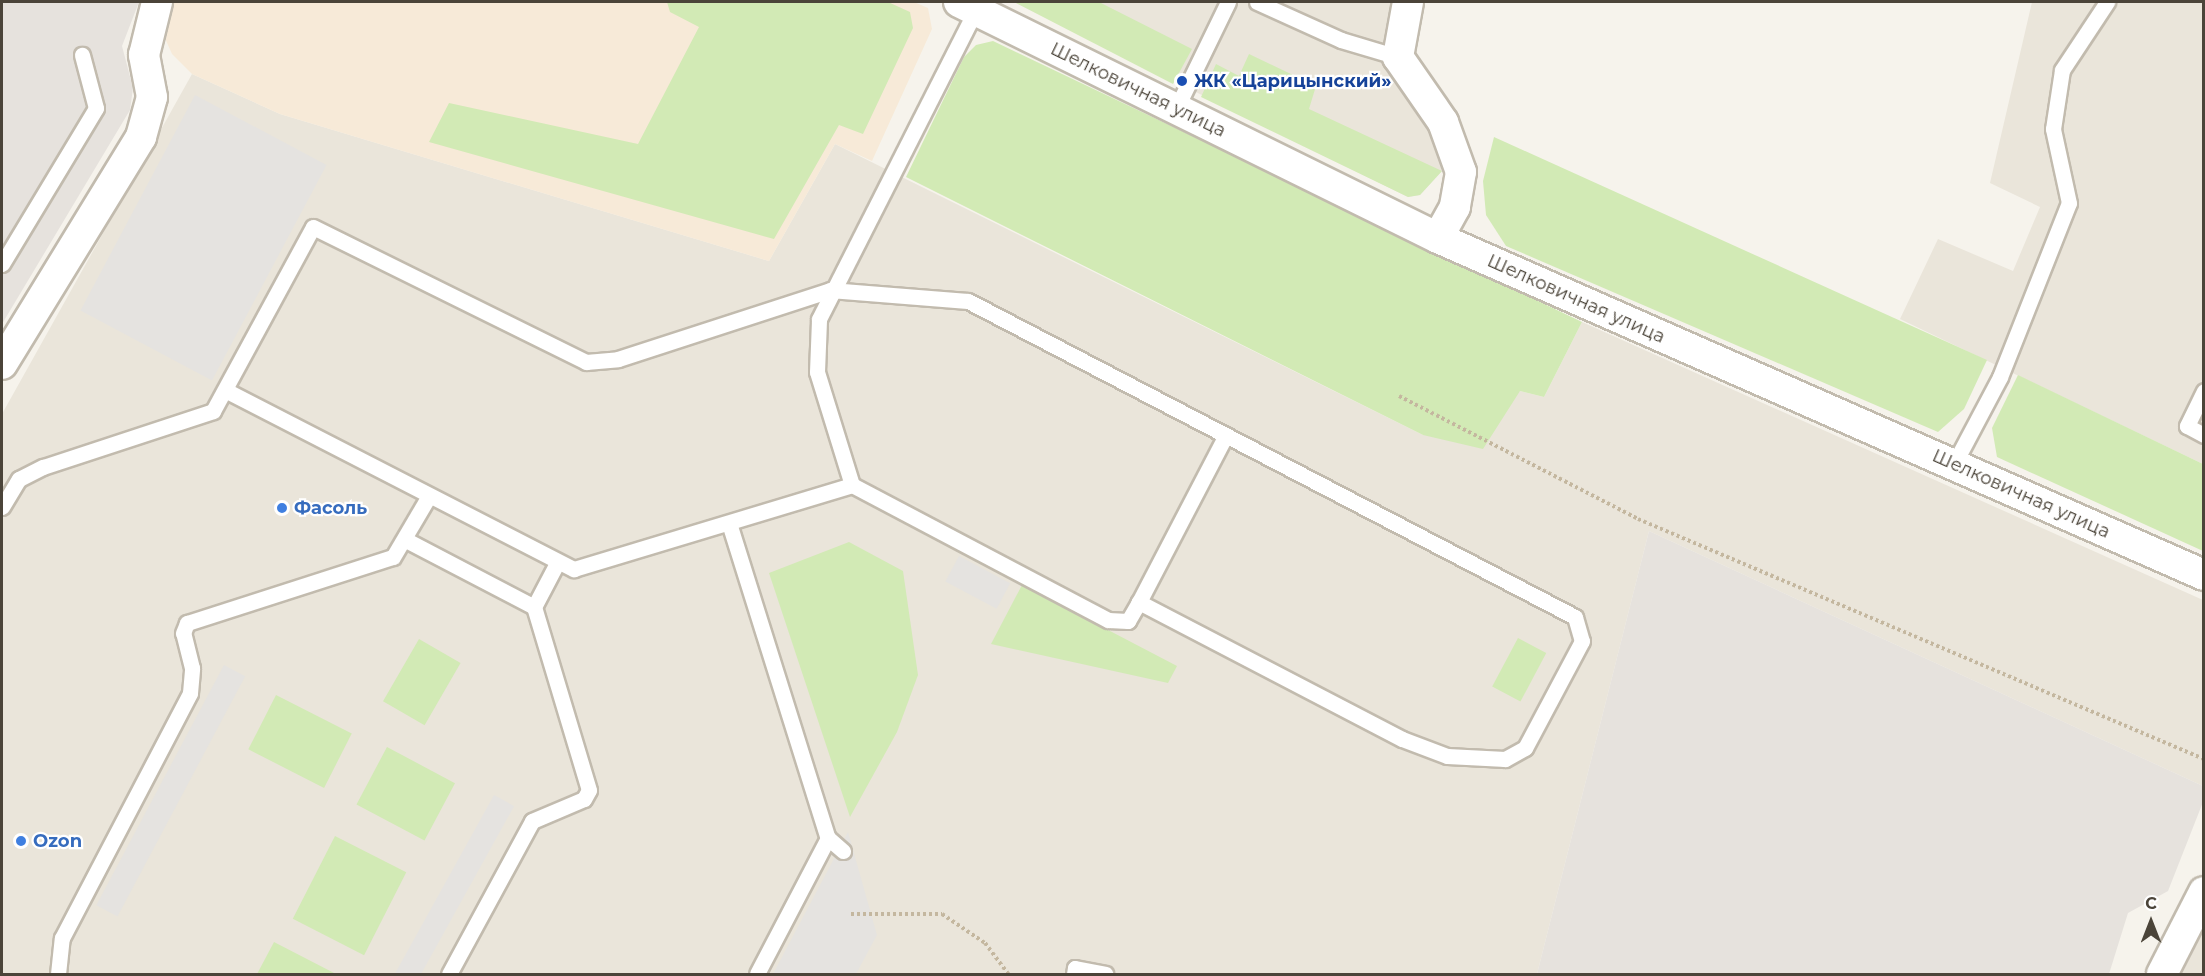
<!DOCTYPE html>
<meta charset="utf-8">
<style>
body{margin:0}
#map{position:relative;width:2205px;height:976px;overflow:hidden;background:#f6f3ec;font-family:Montserrat,sans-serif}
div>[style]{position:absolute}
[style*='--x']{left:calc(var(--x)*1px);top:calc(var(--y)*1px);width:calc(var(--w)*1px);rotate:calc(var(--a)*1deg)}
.residential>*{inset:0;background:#eae5da}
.commercial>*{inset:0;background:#f7ead8}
.industrial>*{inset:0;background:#e6e2dd}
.green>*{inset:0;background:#d2eab5;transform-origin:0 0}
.parking>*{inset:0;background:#e5e3e0;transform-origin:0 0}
.path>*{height:4px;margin-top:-2px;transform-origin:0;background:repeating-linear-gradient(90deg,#c4b79f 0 3px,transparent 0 6px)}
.roads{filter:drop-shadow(2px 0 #c2bbae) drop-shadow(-2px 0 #c2bbae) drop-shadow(0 2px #c2bbae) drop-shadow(0 -2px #c2bbae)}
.lane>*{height:15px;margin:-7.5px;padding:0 7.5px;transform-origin:7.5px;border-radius:7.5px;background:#fff}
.street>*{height:30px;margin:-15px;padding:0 15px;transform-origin:15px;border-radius:15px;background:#fff}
.dots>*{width:16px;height:16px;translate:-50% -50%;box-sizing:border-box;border:3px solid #fff;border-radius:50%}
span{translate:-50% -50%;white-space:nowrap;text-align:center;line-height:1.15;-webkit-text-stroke:4.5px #fff;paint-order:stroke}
.transit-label{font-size:18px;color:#164399;font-weight:700}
.left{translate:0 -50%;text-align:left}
.street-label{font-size:18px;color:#4b4439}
.shop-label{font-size:18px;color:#366cbe;font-weight:700}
.frame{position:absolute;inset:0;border:3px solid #4b4439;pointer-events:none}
.north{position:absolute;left:2121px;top:892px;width:60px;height:60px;-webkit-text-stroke:4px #fff;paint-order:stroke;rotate:0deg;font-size:16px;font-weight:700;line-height:24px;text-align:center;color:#4b4439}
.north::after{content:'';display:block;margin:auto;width:21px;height:27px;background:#4b4439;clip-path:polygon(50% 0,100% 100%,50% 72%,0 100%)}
</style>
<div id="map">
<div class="residential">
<div style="clip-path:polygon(1014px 2px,1395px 2px,1386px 28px,1387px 63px,1431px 130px,1442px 171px,1420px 195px,1408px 197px)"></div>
<div style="clip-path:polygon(2032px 2px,2203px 2px,2203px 464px,1900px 319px,1938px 239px,2013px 271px,2040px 207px,1990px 183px)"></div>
<div style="clip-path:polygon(192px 74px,280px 114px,769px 261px,835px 144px,1423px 435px,1520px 391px,1544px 397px,1582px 322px,2203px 600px,2203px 786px,1649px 531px,1537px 974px,2px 974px,2px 414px)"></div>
<div style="clip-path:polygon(2203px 930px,2203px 974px,2182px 974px)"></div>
</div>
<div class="commercial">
<div style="clip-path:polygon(171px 2px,914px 2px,928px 8px,932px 29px,872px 161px,835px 144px,769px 261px,280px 114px,192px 74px,172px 54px,164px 36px)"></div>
</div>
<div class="industrial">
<div style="clip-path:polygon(2px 2px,139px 2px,122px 46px,133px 88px,130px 110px,2px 324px)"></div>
<div style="clip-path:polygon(1649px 531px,2203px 786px,2203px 802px,2168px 891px,2128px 913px,2109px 974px,1537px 974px)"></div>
</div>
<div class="green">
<div style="clip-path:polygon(667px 2px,888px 2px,910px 12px,913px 28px,863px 134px,839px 125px,774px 239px,429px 142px,449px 103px,638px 144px,699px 27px,670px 12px)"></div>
<div style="clip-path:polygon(1014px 2px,1099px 2px,1192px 49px,1173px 84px)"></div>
<div style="clip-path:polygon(993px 41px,1582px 322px,1544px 397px,1520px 391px,1483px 449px,1423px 435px,906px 177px,964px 57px,976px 45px)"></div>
<div style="clip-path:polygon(1249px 54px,1316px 86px,1309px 109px,1442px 171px,1420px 195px,1408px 197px,1201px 97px,1216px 64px,1239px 76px)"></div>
<div style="clip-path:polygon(1494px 137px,1987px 360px,1964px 409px,1938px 432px,1506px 246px,1486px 215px,1483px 181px)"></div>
<div style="clip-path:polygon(2018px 375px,2203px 464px,2203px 551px,1997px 457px,1992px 428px)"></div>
<div style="clip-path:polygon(849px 542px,903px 571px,918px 675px,897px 732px,850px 817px,769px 573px)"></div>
<div style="clip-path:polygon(1022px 585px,1177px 666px,1168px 683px,991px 644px)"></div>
<div style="left:1518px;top:638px;width:32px;height:55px;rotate:28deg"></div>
<div style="left:419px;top:639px;width:48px;height:72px;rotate:30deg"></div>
<div style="left:276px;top:695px;width:85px;height:61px;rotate:27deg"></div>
<div style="left:387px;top:747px;width:77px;height:65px;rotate:28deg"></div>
<div style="left:335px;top:836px;width:80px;height:93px;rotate:27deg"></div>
<div style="clip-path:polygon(274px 942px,336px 974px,257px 974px)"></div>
</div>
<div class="parking">
<div style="left:195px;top:95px;width:149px;height:244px;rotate:28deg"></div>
<div style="left:959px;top:556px;width:58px;height:29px;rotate:28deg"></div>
<div style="left:224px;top:665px;width:24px;height:272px;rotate:28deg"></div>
<div style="left:494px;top:795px;width:23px;height:203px;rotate:29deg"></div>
<div style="clip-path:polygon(848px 832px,877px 935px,856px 974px,773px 974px)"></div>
</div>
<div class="path">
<div style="--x:1399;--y:396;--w:269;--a:27.2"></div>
<div style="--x:1638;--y:519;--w:615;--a:22.98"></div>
<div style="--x:851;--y:914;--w:91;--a:0"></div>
<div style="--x:942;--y:914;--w:52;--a:34"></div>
<div style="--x:985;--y:943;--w:39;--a:53"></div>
</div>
<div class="roads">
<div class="lane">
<div style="--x:1257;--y:2;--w:92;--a:24.3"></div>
<div style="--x:1341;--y:40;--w:59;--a:16.6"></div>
<div style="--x:1176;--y:109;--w:119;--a:-64.1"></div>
<div style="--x:2;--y:264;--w:182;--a:-58.9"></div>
<div style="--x:96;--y:108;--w:55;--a:-104.8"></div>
<div style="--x:227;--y:391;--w:390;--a:27.2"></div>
<div style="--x:574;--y:569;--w:290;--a:-16.8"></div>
<div style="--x:852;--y:485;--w:118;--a:-107.2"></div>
<div style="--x:817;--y:372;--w:53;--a:-87.8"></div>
<div style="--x:819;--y:319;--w:347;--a:-63.1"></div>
<div style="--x:2204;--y:391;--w:39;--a:116"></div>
<div style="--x:2187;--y:426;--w:19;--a:28"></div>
<div style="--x:1954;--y:464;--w:98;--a:-62.1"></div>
<div style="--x:2000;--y:377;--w:187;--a:-68.4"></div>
<div style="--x:2069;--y:203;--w:76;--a:-102.2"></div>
<div style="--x:2053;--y:129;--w:60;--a:-81.3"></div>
<div style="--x:2062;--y:70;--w:82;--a:-56.5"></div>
<div style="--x:2;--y:507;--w:33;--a:-59"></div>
<div style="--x:19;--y:479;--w:27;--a:-27"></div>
<div style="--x:43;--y:467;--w:179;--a:-18.2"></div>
<div style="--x:213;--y:411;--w:209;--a:-61.5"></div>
<div style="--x:313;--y:227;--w:305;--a:26.3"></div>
<div style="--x:586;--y:362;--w:32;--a:-5"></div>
<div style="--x:618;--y:359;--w:223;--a:-18"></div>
<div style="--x:830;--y:290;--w:138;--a:4.6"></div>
<div style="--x:968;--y:301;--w:684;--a:27.5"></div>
<div style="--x:1575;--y:617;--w:25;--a:74"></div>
<div style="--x:1582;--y:641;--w:121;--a:118"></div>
<div style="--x:1525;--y:748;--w:23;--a:151"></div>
<div style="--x:1505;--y:759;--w:58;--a:-177"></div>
<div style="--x:1447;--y:756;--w:48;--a:-159.3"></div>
<div style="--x:1402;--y:739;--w:297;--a:-152.5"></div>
<div style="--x:1139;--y:602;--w:22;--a:120"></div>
<div style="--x:1128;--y:621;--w:20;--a:-177"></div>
<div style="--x:1108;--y:620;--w:289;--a:-152.2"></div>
<div style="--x:729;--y:523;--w:330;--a:72.6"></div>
<div style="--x:828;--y:838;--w:153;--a:117.6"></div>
<div style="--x:406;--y:540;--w:144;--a:27.6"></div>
<div style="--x:1139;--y:602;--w:188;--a:-62.5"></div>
<div style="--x:828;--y:838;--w:20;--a:41"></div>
<div style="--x:58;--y:974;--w:36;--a:-84"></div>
<div style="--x:62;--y:938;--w:276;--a:-62.4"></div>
<div style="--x:190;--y:693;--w:25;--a:-85"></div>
<div style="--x:192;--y:668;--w:36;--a:-104"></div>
<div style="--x:183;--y:633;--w:11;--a:-68"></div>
<div style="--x:187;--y:623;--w:216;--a:-17.8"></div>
<div style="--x:393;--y:557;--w:71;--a:-59.5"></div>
<div style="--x:449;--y:974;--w:174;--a:-61.5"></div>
<div style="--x:532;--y:821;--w:56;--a:-22.9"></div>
<div style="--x:584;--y:799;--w:10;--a:-61"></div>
<div style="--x:589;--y:790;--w:191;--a:-106.7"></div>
<div style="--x:534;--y:607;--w:50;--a:-62.4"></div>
<div style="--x:1074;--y:974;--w:6;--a:-81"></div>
<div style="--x:1075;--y:968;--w:31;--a:11"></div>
</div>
<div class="street">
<div style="--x:959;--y:2;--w:534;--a:26.23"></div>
<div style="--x:1438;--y:238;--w:837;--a:23.75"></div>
<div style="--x:1408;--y:2;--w:56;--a:100.3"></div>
<div style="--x:1398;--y:57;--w:79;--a:55.3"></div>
<div style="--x:1443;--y:122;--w:53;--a:70.2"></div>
<div style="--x:1461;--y:172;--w:36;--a:100"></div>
<div style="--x:1455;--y:207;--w:35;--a:119"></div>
<div style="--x:2;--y:364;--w:266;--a:-58.5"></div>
<div style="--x:141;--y:137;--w:41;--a:-74.6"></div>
<div style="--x:152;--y:97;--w:43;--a:-100.8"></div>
<div style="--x:144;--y:55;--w:55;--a:-76.2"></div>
<div style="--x:2162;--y:974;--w:92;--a:-62.9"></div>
</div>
</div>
<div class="dots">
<div style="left:1182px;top:81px;background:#1a4fb4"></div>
<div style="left:282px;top:508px;background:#3f7fe0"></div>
<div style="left:21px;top:841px;background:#3f7fe0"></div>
</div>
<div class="transit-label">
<span class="left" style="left:1194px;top:81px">ЖК «Царицынский»</span>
</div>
<div class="street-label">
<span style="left:1138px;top:90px;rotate:26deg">Шелковичная улица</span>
<span style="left:1576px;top:299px;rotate:24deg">Шелковичная улица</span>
<span style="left:2021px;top:494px;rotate:24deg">Шелковичная улица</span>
</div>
<div class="shop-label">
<span class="left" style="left:294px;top:508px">Фасоль</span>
<span class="left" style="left:33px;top:841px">Ozon</span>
</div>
<div class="frame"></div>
<div class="north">С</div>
</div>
